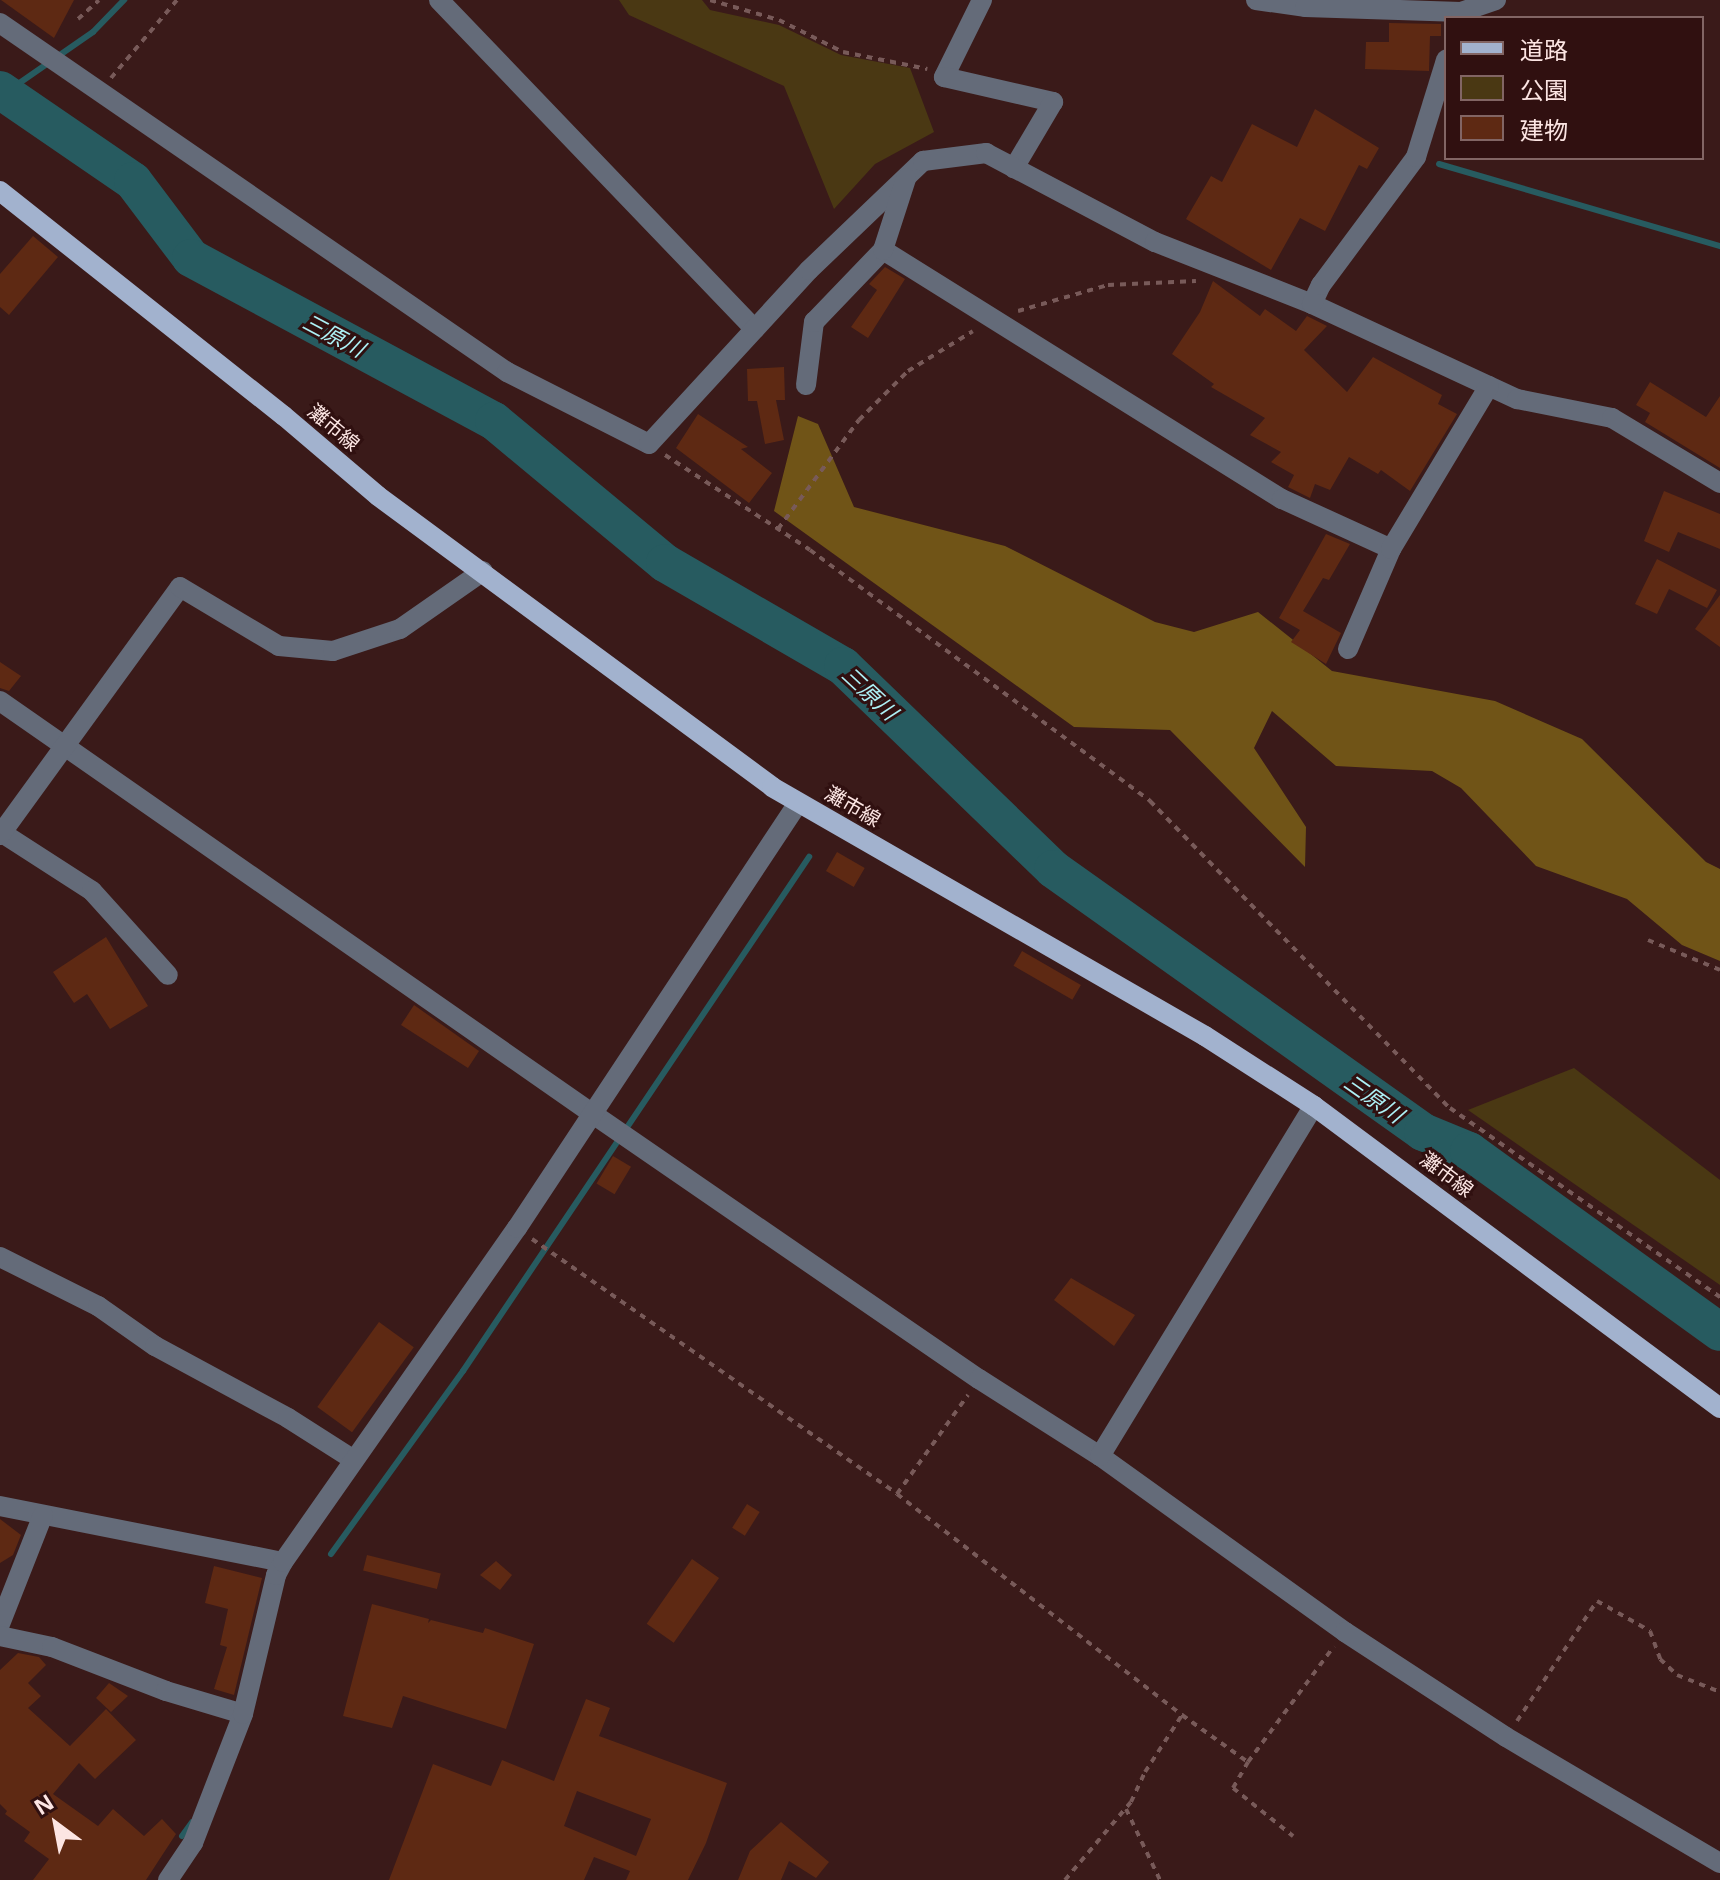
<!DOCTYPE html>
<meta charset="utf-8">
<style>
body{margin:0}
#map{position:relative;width:1720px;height:1880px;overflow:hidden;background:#3a1a19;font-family:"Noto Sans","Noto Sans JP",sans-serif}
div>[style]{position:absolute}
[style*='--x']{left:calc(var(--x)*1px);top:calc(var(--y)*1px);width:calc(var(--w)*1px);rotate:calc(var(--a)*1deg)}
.green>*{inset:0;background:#4a3813}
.forest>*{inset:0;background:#705417}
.stream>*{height:6px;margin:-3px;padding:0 3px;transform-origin:3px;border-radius:3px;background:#275b60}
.river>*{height:38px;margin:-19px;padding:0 19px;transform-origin:19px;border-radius:19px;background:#275b60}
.building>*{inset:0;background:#5e2913;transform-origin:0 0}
.path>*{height:4px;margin-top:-2px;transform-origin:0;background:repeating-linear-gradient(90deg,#785a59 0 6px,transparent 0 12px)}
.minor>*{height:20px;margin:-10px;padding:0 10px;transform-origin:10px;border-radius:10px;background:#646b79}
.major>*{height:20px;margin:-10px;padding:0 10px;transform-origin:10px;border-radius:10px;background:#a2b2ce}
span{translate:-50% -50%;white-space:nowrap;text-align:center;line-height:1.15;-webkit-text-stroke:6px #301010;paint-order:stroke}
.street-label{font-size:20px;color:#fce5e3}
.water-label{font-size:22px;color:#adf1f6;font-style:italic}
.legend{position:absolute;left:1444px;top:16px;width:260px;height:144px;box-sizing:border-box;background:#301010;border:2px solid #826564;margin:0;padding:10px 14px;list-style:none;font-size:24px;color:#fce5e3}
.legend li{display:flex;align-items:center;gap:16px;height:40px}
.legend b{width:40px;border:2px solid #826564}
.north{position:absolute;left:16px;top:1784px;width:80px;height:80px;-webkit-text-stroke:6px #301010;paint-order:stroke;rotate:328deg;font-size:22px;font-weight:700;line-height:32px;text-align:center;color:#fce5e3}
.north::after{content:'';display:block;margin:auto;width:28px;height:36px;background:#fce5e3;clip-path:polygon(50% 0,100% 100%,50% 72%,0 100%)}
</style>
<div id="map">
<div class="green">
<div style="clip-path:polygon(619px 0,702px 0,710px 10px,779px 25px,841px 55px,910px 68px,934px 132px,875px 164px,834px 209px,784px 86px,629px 15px)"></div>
<div style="clip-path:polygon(1574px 1068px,1720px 1180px,1720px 1285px,1468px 1110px)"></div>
</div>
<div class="forest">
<div style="clip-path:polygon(798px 416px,818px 424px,854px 507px,1005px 546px,1155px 622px,1194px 632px,1258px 612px,1332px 671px,1495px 701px,1582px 739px,1706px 862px,1720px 869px,1720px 961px,1682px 945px,1627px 899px,1536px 866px,1461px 788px,1432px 771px,1336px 766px,1272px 711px,1254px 748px,1306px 827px,1305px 867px,1170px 730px,1074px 727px,774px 511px)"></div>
</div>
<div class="stream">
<div style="--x:5;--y:93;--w:107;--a:-34.7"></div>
<div style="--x:93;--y:32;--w:45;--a:-45.9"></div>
<div style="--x:1439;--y:164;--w:293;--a:16.3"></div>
<div style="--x:331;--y:1554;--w:226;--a:-54.2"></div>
<div style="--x:463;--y:1371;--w:620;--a:-56.05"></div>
<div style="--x:182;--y:1836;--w:17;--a:-54"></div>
</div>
<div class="river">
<div style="--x:0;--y:90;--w:161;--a:34.4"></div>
<div style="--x:133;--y:181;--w:96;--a:53"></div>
<div style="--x:191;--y:258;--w:344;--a:28.3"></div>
<div style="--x:494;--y:421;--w:222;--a:39.7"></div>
<div style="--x:665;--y:563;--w:206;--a:30.1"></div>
<div style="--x:843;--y:666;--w:292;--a:44"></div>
<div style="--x:1053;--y:869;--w:454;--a:35.4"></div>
<div style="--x:1423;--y:1132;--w:50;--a:22.4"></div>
<div style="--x:1469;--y:1151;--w:309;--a:35.8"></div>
</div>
<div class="building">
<div style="clip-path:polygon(1px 0,74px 0,54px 38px)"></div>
<div style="clip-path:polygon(1389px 23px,1441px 24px,1441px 36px,1430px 36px,1429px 71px,1365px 69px,1366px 42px,1389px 42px)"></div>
<div style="clip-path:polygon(1315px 109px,1379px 148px,1367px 169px,1359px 165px,1325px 231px,1300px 218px,1271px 270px,1186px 219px,1211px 176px,1222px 182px,1252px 124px,1297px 147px)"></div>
<div style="clip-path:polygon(33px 236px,58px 257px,9px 315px,0 307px,0 274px)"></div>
<div style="clip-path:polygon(885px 267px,905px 279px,868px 338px,851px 327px,877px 290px,869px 284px)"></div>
<div style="clip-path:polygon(1213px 281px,1260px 316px,1265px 309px,1296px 331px,1307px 316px,1327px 326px,1304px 350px,1347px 392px,1373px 357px,1442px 395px,1438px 404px,1457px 414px,1410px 491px,1381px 470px,1378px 474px,1349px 457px,1330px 490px,1315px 484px,1310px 498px,1288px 487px,1294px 475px,1271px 462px,1281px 452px,1250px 435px,1265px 418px,1211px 387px,1214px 384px,1172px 354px,1200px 312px)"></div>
<div style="clip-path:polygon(784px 367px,785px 400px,776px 400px,784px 440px,765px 444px,757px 401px,748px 401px,747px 369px)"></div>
<div style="clip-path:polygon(1650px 382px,1706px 417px,1720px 396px,1720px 468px,1645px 422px,1650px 413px,1636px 405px)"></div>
<div style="clip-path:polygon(698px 414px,748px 447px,741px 449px,772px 473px,749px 503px,676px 448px)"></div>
<div style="clip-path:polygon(1664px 491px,1720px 514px,1720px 549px,1678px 532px,1669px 552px,1644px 541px)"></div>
<div style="clip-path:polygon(1326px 534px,1350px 544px,1329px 580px,1323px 578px,1303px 611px,1341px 633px,1326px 664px,1291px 642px,1300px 630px,1279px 618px)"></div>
<div style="clip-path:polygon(1657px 559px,1717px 590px,1707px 608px,1669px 589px,1657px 614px,1635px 604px)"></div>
<div style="clip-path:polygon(1720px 595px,1720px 647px,1695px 629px)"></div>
<div style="clip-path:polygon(0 662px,21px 676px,9px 691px,0 688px)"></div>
<div style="left:837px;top:852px;width:32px;height:22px;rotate:30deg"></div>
<div style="clip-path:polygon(106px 937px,148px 1006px,110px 1029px,87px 994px,74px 1003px,53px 972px)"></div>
<div style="left:1022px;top:951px;width:68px;height:17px;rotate:30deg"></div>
<div style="clip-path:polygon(414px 1005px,479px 1051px,468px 1068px,401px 1025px)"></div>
<div style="left:613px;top:1156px;width:21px;height:32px;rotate:31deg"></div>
<div style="clip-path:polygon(1071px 1278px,1135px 1315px,1114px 1346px,1054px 1300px)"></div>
<div style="left:379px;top:1322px;width:43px;height:105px;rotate:36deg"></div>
<div style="left:747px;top:1504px;width:15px;height:28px;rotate:32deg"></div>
<div style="clip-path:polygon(0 1519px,21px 1535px,13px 1555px,0 1563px)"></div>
<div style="left:367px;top:1555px;width:76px;height:16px;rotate:14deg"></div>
<div style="left:692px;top:1559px;width:33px;height:79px;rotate:35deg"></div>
<div style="clip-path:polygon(496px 1561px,512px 1575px,500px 1590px,480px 1575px)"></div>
<div style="clip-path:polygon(214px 1566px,262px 1578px,234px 1695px,214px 1689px,227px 1647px,220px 1645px,228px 1609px,205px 1603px)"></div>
<div style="clip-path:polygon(372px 1604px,429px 1619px,428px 1623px,431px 1620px,483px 1633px,485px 1628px,534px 1644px,506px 1729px,403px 1696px,392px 1728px,343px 1716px)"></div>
<div style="clip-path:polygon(18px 1653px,39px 1657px,46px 1665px,28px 1683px,41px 1696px,28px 1708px,70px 1746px,106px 1709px,136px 1740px,95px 1779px,79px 1763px,53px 1794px,98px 1826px,113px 1809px,144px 1836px,162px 1819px,176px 1834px,146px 1880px,33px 1880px,49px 1859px,24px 1841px,30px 1832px,5px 1814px,7px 1811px,0 1804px,0 1670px)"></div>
<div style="clip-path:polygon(109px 1683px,128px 1696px,111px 1712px,96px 1698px)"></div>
<div style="clip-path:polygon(evenodd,586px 1699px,610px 1708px,599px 1736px,727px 1783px,706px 1843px,688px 1880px,626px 1880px,630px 1871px,594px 1857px,584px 1880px,389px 1880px,433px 1764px,491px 1786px,502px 1760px,554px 1781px,586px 1699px,577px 1791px,651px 1819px,636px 1856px,564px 1826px,577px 1791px)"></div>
<div style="clip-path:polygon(781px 1822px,829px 1862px,816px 1878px,789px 1861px,781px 1880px,738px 1880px,750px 1851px)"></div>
</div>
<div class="path">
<div style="--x:710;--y:0;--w:72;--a:16.2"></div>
<div style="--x:779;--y:20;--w:72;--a:26.6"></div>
<div style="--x:843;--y:52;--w:86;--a:11.4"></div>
<div style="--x:78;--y:19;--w:28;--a:-42"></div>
<div style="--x:111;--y:78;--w:102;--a:-49.8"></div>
<div style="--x:1018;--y:311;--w:94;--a:-16.1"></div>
<div style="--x:1108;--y:285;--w:88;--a:-2.6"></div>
<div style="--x:665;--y:455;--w:173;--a:33.2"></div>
<div style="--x:810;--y:550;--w:423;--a:36.4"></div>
<div style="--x:1150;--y:801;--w:429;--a:45.7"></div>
<div style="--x:1450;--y:1108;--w:330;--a:35"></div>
<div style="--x:778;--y:529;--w:136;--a:-53.4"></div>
<div style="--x:859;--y:420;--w:69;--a:-45"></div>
<div style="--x:908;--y:371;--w:76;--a:-31.6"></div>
<div style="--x:1648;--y:940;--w:78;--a:22.6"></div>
<div style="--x:532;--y:1239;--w:445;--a:34.9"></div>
<div style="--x:897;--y:1494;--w:122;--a:-54.4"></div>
<div style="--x:897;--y:1494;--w:361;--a:37.8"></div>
<div style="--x:1517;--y:1721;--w:144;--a:-56.3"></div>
<div style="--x:1597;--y:1601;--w:61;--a:29.5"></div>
<div style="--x:1650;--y:1631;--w:30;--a:70"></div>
<div style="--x:1660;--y:1659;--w:23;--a:43"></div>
<div style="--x:1677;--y:1675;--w:46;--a:21.6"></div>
<div style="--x:1248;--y:1762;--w:30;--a:120"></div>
<div style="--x:1233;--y:1788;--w:77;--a:38.7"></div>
<div style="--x:1126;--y:1809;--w:79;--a:64.4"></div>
<div style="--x:1065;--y:1880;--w:102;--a:-49.8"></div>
<div style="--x:1131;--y:1802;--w:33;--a:-65"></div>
<div style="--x:1145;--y:1772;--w:68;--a:-57"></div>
<div style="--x:1182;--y:1715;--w:81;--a:35.5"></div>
<div style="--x:1248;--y:1762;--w:144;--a:-53.4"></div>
</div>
<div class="minor">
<div style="--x:439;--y:0;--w:456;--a:46.2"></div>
<div style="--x:982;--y:0;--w:86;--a:116.3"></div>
<div style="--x:944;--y:77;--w:112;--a:12.9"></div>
<div style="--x:1053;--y:102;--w:77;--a:120.6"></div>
<div style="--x:1256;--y:0;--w:49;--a:8.1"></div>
<div style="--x:1305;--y:7;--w:156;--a:1.8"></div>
<div style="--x:1461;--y:12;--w:37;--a:-19"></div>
<div style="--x:0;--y:23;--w:616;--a:34.54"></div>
<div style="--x:507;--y:372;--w:159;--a:26.9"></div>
<div style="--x:649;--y:444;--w:236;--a:-47.4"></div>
<div style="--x:809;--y:270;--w:158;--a:-43.7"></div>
<div style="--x:923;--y:161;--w:64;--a:-7.2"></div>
<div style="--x:986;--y:153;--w:191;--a:27.8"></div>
<div style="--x:1155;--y:242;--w:169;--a:21.5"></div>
<div style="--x:1312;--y:304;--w:226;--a:24.9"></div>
<div style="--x:1517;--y:399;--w:97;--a:11.3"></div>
<div style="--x:1612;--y:418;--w:126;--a:31"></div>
<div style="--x:883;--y:250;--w:470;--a:32"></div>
<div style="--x:1282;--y:499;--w:120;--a:24.6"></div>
<div style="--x:1312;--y:304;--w:21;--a:-65"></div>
<div style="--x:1321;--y:285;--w:159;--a:-53.4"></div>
<div style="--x:1416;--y:157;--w:102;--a:-72.8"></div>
<div style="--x:806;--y:385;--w:64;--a:-82.8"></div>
<div style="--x:814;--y:322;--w:100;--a:-46.2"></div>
<div style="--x:883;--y:250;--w:75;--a:-72.1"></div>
<div style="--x:1348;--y:649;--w:109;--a:-66.7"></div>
<div style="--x:1391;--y:549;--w:190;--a:-59"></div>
<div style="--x:0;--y:701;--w:723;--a:34.86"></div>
<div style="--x:593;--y:1114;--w:468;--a:34.5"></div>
<div style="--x:979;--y:1379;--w:143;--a:32.5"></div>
<div style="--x:1100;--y:1456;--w:302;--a:35.7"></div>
<div style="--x:1345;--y:1632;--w:192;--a:33.1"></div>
<div style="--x:1506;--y:1737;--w:248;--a:30.5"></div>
<div style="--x:2;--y:833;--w:107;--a:32.8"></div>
<div style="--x:92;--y:891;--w:113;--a:47.9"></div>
<div style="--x:0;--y:835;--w:306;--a:-54"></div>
<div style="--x:180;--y:587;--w:115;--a:30.8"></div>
<div style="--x:279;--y:646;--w:54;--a:5.3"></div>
<div style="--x:333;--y:651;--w:71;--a:-18.2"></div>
<div style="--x:400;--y:629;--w:101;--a:-34.9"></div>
<div style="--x:0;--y:1257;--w:110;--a:26.6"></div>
<div style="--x:98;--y:1306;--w:70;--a:35.1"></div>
<div style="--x:155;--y:1346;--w:151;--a:28.4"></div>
<div style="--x:288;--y:1418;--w:78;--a:32.5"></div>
<div style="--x:1100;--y:1456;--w:410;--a:-58.6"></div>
<div style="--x:0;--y:1506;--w:288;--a:11.2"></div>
<div style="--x:0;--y:1624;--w:117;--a:-68.5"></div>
<div style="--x:0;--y:1636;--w:53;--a:11.9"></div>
<div style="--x:52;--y:1647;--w:122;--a:21.1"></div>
<div style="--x:166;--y:1691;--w:80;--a:16.6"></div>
<div style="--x:168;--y:1880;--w:45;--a:-56"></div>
<div style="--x:193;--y:1843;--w:138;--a:-68.8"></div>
<div style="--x:243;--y:1714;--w:143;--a:-76.6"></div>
<div style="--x:276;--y:1575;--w:15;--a:-62"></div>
<div style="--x:283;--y:1562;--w:408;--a:-55"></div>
<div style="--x:517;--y:1228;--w:509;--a:-56.53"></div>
</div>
<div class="major">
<div style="--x:0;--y:191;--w:362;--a:38.4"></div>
<div style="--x:284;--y:416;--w:123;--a:40.4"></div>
<div style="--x:378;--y:496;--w:490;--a:36.4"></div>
<div style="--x:772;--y:787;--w:499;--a:29.9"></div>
<div style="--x:1205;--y:1036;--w:130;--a:32.7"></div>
<div style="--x:1314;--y:1106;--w:506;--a:36.64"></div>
</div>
<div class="street-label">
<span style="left:334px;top:427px;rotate:40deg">灘市線</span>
<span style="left:853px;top:806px;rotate:30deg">灘市線</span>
<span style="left:1447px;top:1174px;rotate:37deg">灘市線</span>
</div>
<div class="water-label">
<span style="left:334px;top:335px;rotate:28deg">三原川</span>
<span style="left:870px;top:693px;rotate:43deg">三原川</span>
<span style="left:1374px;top:1098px;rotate:35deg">三原川</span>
</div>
<ul class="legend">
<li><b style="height:10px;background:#a2b2ce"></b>道路</li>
<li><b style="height:22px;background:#4a3813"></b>公園</li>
<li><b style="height:22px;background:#5e2913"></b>建物</li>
</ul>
<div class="north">N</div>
</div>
